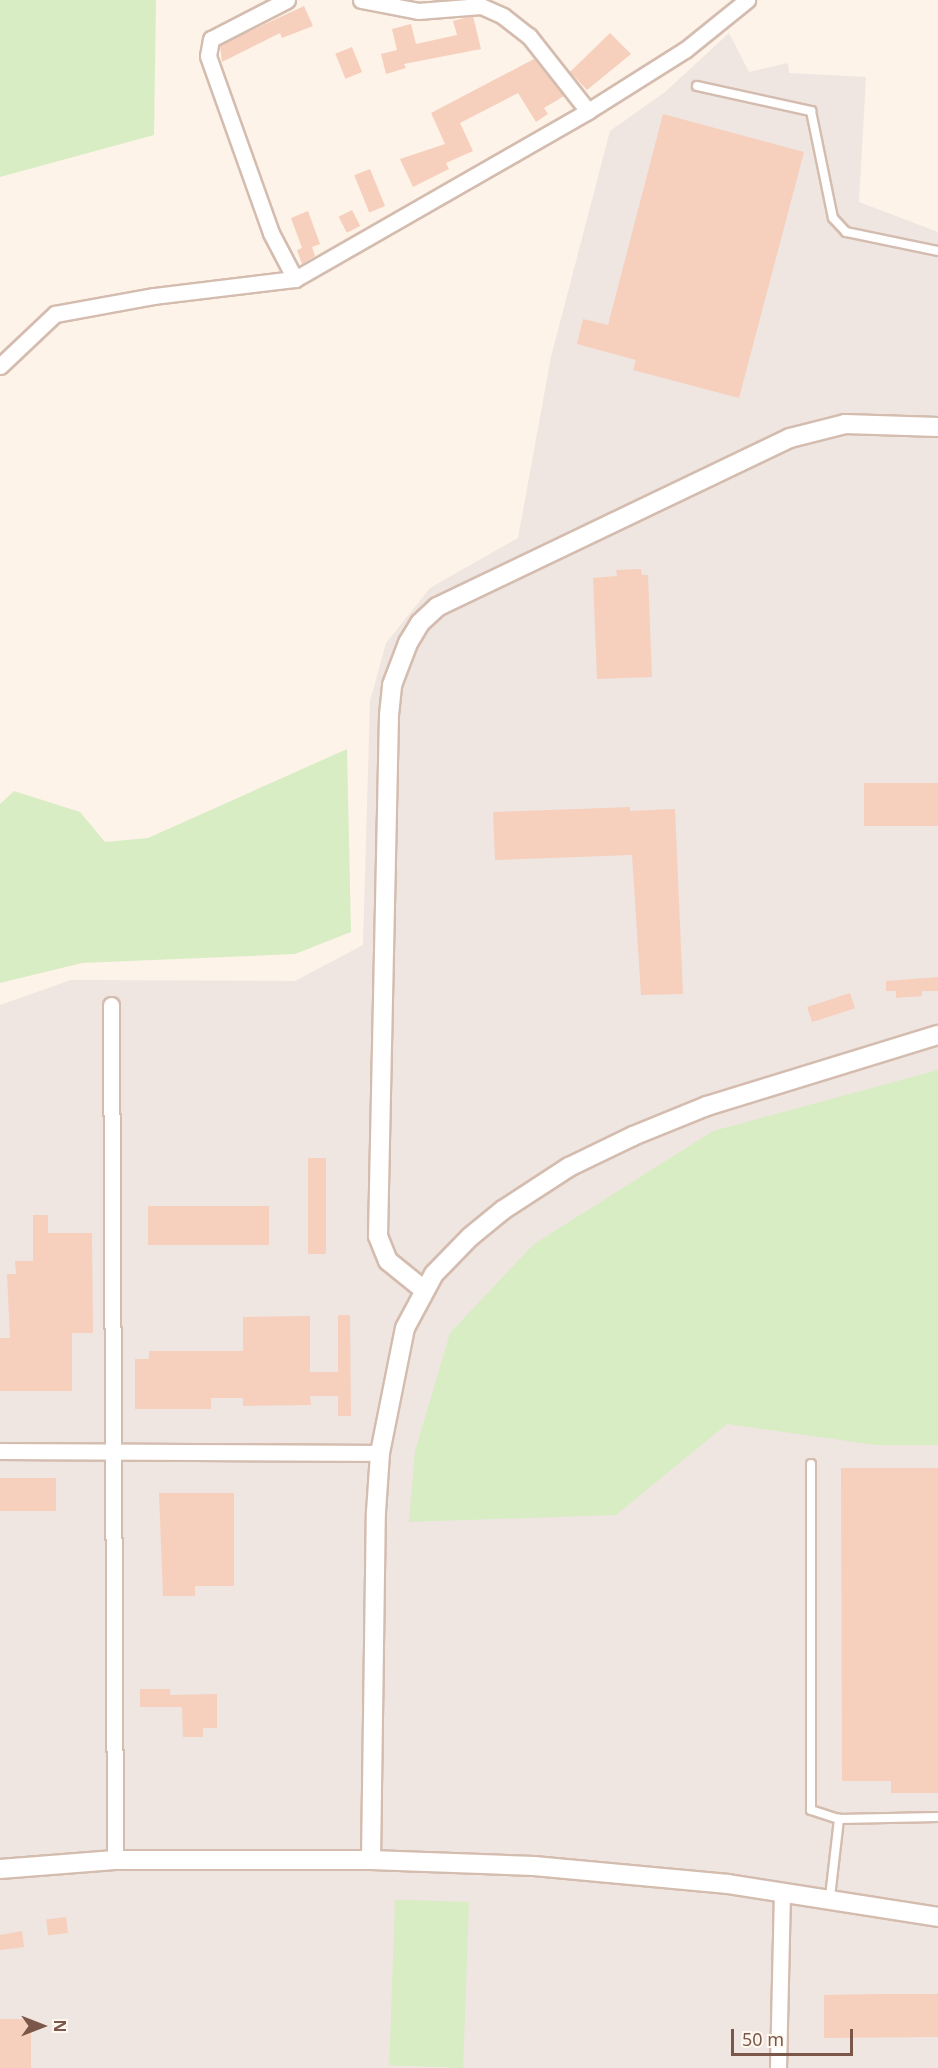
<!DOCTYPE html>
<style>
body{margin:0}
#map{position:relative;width:938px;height:2068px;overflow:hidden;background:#fef3e8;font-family:"Noto Sans",sans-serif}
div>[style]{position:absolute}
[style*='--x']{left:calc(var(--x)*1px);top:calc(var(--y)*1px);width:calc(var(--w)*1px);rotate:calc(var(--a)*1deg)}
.industrial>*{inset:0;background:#efe6e1}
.green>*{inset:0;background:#d8edc4;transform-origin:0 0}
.building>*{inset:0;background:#f6cfbd;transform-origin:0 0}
.roads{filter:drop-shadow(2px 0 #d4bcaf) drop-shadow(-2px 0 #d4bcaf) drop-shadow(0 2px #d4bcaf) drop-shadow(0 -2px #d4bcaf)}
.service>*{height:8px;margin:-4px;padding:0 4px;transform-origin:4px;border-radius:4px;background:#fff}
.minor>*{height:15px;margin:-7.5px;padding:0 7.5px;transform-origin:7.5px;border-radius:7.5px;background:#fff}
.tertiary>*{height:18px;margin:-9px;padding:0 9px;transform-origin:9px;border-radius:9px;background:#fff}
span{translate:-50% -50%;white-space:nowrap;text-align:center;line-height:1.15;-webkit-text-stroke:5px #fff8f0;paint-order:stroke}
.north{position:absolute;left:12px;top:1996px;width:60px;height:60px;-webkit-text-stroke:4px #fff8f0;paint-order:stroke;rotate:90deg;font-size:16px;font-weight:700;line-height:24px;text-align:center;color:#7b5749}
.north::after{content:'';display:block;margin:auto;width:21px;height:27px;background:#7b5749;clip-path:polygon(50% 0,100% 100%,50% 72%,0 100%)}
.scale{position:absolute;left:731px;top:2029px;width:122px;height:27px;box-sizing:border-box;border:3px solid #7b5749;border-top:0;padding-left:8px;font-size:18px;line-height:21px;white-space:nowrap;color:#7b5749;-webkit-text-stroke:4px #fff8f0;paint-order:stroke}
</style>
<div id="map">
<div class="industrial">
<div style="clip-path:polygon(729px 33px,749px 72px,788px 63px,789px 73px,866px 77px,859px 202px,938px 232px,938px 2068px,0 2068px,0 1005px,71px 980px,295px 981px,363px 945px,370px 701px,386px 643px,430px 588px,518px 538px,551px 357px,610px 131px,665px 92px)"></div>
</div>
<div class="green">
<div style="clip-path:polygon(0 0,156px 0,154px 135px,0 177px)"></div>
<div style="clip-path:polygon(347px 749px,351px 932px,295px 954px,82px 963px,0 983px,0 804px,14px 791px,80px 812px,105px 842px,148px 838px)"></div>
<div style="clip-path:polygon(938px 1070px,938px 1445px,876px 1445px,727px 1424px,616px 1515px,409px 1522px,415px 1451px,450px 1333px,534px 1244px,713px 1131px)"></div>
<div style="left:469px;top:1902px;width:166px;height:74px;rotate:92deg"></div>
</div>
<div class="building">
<div style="clip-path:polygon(304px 6px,313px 26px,282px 38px,280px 33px,222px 62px,220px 45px)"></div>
<div style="clip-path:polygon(473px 16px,481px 49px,404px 64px,406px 68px,386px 74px,381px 54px,397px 50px,392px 29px,411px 24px,416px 44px,457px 35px,453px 21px)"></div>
<div style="clip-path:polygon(610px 33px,631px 54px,587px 90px,570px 72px)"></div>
<div style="left:352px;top:47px;width:27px;height:18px;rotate:68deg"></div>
<div style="clip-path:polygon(534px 59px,564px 96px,544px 108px,548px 114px,536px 122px,518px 93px,460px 123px,473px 151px,446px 163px,449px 169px,413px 187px,400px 159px,445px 144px,431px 113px)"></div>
<div style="clip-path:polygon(663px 114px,804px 152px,739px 398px,633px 370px,636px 360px,577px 344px,583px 319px,608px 325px)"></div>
<div style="left:370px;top:169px;width:40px;height:17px;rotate:68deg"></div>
<div style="left:352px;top:210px;width:18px;height:15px;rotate:63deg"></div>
<div style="clip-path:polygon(308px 211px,320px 244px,312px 247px,315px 256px,302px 264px,297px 250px,302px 248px,291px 218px)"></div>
<div style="clip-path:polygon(641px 569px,642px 575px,648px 575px,652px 677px,597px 679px,593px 578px,617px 576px,616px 570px)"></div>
<div style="left:938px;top:783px;width:43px;height:74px;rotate:90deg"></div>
<div style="clip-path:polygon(630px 807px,630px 811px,675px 809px,683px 994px,641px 995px,632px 855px,495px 860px,493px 812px)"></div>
<div style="clip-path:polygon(938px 977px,938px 991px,922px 991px,922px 996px,896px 998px,896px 991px,886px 991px,886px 981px)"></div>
<div style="left:850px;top:993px;width:16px;height:45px;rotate:72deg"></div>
<div style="left:308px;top:1158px;width:18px;height:96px"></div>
<div style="left:269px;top:1206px;width:39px;height:121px;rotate:90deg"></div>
<div style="clip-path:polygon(33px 1215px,48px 1215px,48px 1233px,92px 1233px,93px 1333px,72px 1333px,72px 1391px,0 1391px,0 1338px,10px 1338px,7px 1274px,16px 1274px,15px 1261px,33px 1261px)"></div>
<div style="clip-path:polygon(338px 1315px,350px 1315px,351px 1416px,338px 1416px,338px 1396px,310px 1396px,311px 1405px,243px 1406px,243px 1398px,211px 1398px,211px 1409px,135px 1409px,135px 1359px,149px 1359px,149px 1351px,243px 1351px,243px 1317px,310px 1316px,310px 1372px,338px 1372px)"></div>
<div style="clip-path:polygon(841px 1468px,938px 1468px,938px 1793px,891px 1793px,891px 1781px,842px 1781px)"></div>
<div style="left:0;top:1478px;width:56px;height:33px"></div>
<div style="clip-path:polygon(159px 1493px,234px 1493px,234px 1586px,195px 1586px,195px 1596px,163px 1596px)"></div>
<div style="clip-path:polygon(140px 1689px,170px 1689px,170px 1695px,217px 1694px,217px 1728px,203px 1728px,203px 1737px,183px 1737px,182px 1707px,140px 1707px)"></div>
<div style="left:66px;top:1917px;width:16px;height:20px;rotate:83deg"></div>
<div style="clip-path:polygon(22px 1931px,24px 1947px,0 1950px,0 1935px)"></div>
<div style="clip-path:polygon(882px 1994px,938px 1994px,938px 2037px,824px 2038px,824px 1995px)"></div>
<div style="left:0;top:2019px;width:31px;height:49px"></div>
</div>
<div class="roads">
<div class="service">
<div style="--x:697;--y:86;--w:117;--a:12.4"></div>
<div style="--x:811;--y:111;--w:109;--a:78.4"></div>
<div style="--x:833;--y:218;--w:19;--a:47"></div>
<div style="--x:846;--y:232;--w:94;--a:11.7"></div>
<div style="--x:811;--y:1464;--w:346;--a:90"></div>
<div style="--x:811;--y:1810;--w:29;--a:18"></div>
<div style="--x:839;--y:1819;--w:99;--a:-1.2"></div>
<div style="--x:830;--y:1897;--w:79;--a:-83.4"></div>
</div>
<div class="minor">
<div style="--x:287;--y:0;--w:85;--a:152.8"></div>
<div style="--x:211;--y:39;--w:17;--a:100"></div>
<div style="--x:208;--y:56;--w:188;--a:70.4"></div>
<div style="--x:271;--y:233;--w:52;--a:62.4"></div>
<div style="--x:361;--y:0;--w:58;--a:10.9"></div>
<div style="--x:418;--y:11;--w:63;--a:-4.5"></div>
<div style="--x:481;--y:6;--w:24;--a:24"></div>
<div style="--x:503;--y:16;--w:33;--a:38"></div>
<div style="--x:529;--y:36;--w:95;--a:51.8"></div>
<div style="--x:0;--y:366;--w:76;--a:-43.4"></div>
<div style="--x:55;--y:314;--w:101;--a:-10.3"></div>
<div style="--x:154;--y:296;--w:142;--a:-6.9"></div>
<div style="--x:295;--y:279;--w:338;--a:-29.8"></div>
<div style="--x:588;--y:111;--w:115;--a:-32.2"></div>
<div style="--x:685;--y:50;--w:80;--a:-38.9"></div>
<div style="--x:111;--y:1005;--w:855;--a:89.73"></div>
<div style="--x:0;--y:1451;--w:380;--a:0.3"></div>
<div style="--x:778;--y:2068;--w:177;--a:-88.7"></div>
</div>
<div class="tertiary">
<div style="--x:424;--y:1290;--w:46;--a:-141.1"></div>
<div style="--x:388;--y:1261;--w:27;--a:-112"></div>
<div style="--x:378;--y:1236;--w:521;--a:-88.79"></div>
<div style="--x:389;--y:715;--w:30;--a:-84"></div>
<div style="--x:392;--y:685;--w:45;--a:-69.1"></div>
<div style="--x:408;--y:643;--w:23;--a:-59"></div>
<div style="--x:420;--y:623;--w:23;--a:-43"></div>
<div style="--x:437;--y:607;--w:391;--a:-25.6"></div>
<div style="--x:790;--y:438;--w:57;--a:-14.3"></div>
<div style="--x:845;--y:424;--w:93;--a:1.8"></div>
<div style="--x:371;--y:1860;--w:348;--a:-89.2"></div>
<div style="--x:376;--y:1512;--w:59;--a:-86.1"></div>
<div style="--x:380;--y:1453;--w:127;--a:-78.7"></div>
<div style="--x:405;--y:1328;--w:61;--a:-61.8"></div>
<div style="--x:434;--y:1274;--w:52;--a:-45.8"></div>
<div style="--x:470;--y:1237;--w:43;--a:-39.3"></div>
<div style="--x:503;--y:1210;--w:79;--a:-33.1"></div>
<div style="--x:569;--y:1167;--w:71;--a:-25.8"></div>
<div style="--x:633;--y:1136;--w:80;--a:-22.1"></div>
<div style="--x:707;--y:1106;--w:242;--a:-17.1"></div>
<div style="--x:0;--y:1869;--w:115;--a:-4.5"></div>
<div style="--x:115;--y:1860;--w:256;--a:0"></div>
<div style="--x:371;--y:1860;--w:163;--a:2.1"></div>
<div style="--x:534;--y:1866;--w:195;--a:5.3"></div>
<div style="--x:728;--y:1884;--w:213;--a:8.9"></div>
</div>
</div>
<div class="north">N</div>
<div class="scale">50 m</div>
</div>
